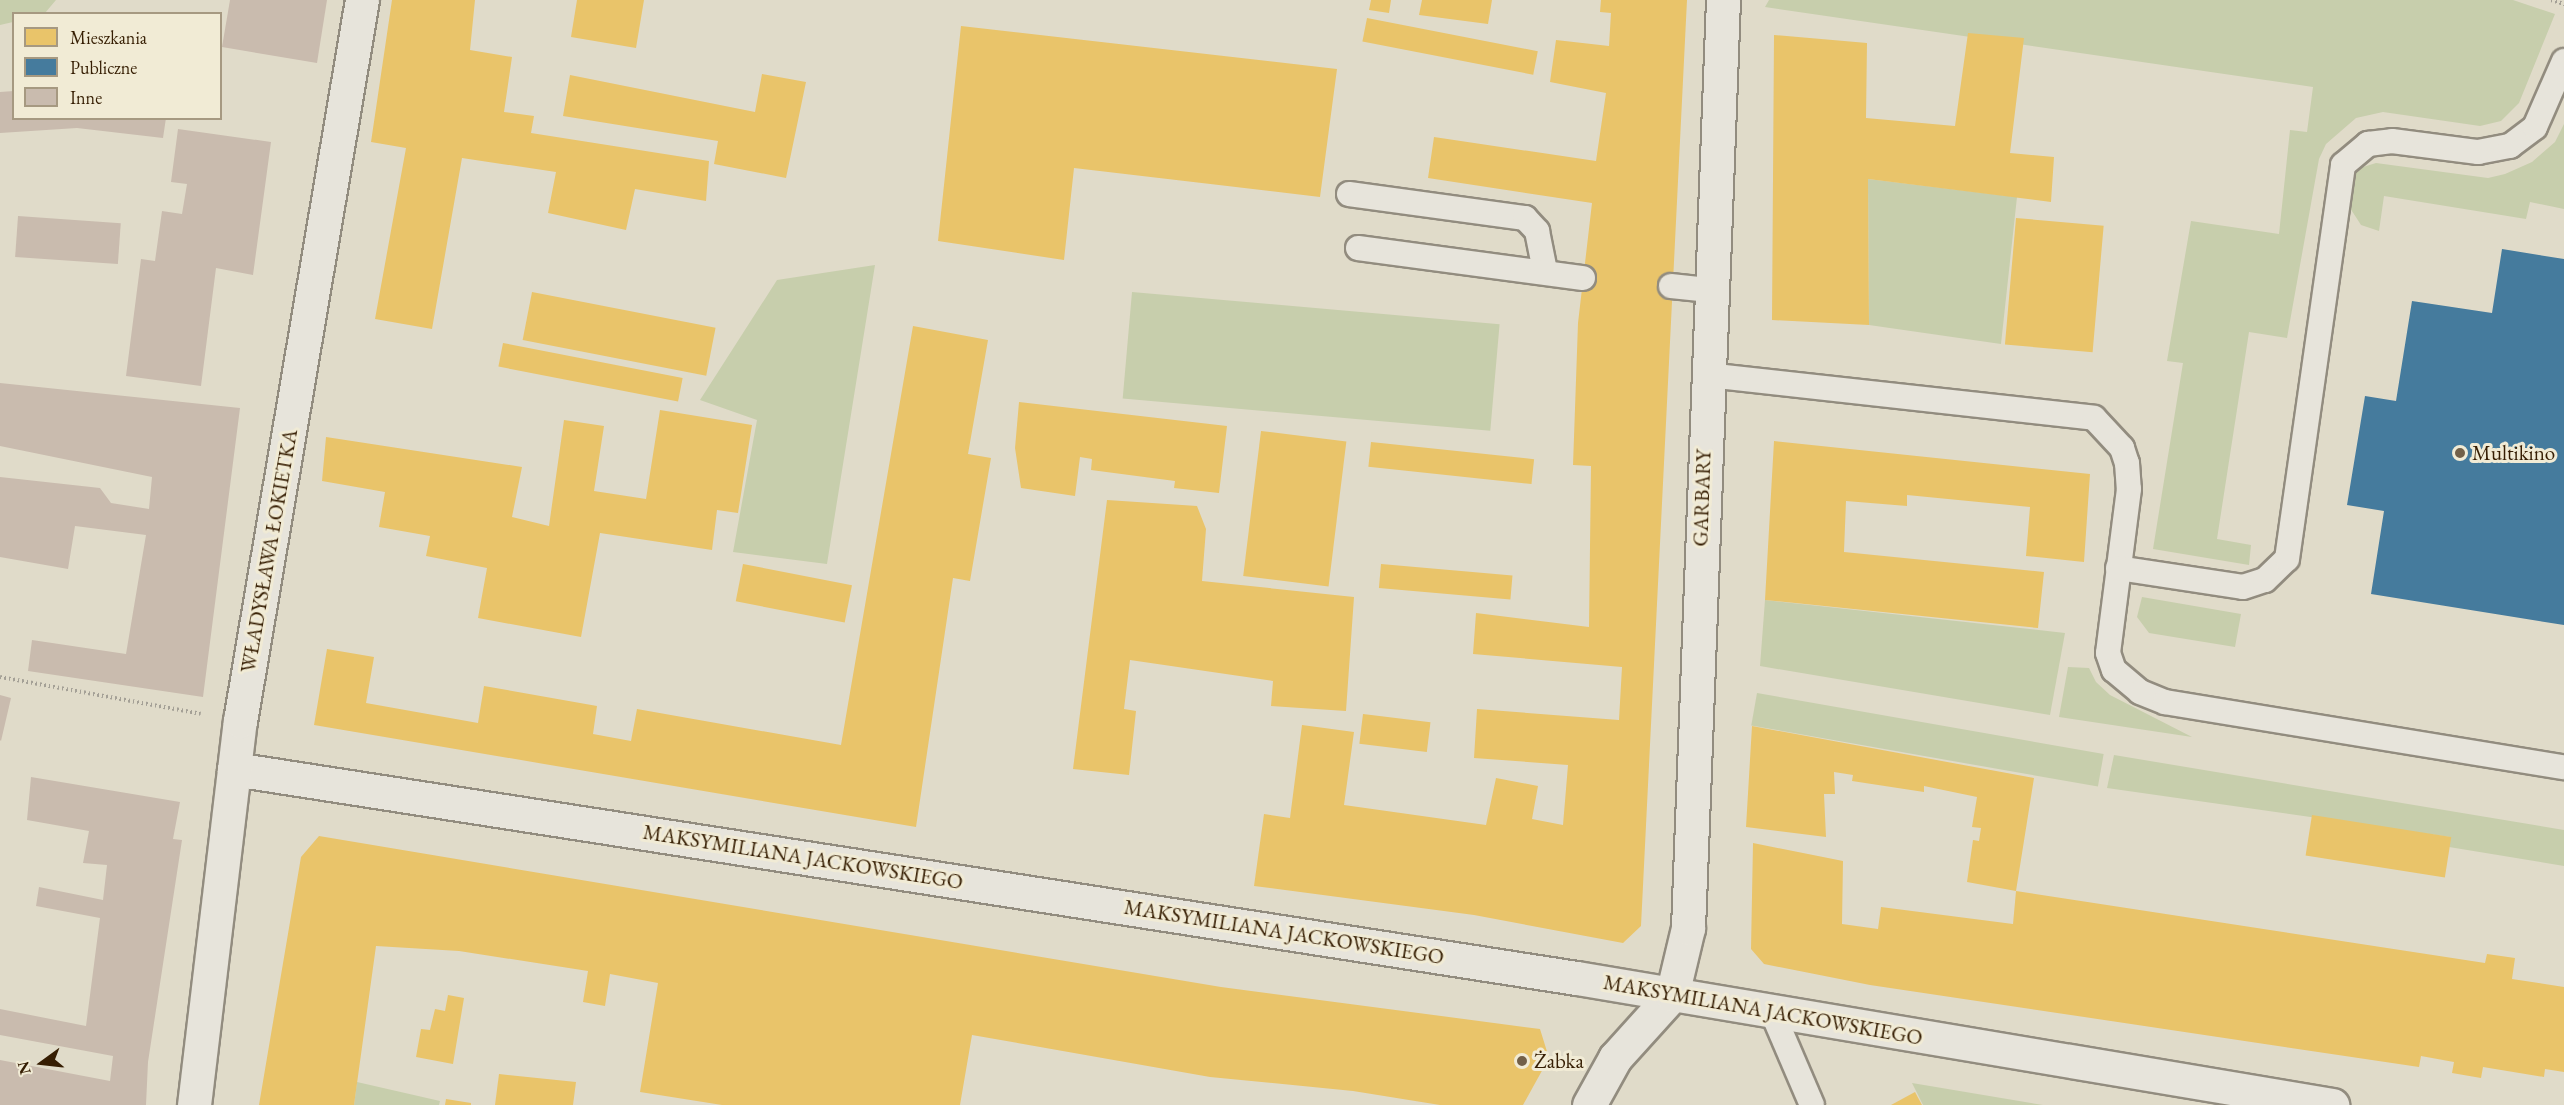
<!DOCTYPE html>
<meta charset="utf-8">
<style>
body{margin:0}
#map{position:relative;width:2564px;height:1105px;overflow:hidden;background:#e0dbc9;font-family:"EB Garamond",serif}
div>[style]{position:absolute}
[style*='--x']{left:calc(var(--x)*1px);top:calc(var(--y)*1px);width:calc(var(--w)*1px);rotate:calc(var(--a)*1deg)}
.green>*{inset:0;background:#c7ceac;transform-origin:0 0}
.homes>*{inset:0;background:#e9c46a;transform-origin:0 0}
.public>*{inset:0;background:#457b9d}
.building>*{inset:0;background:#c9bbae;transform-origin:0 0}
.path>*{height:4px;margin-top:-2px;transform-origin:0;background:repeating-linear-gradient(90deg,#a4a096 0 1.5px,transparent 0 4.5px)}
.roads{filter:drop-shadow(2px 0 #928c7f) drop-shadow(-2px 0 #928c7f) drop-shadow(0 2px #928c7f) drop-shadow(0 -2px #928c7f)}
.lane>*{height:24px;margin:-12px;padding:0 12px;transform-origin:12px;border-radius:12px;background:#e7e4db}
.street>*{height:33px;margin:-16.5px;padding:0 16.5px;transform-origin:16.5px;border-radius:16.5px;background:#e7e4db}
.dots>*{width:16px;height:16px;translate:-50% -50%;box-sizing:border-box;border:3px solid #f1ebd5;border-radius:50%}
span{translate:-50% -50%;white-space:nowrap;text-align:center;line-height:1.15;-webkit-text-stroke:6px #f1ebd5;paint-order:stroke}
.poi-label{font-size:21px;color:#361e03}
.left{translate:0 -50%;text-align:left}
.street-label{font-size:21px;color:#361e03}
.legend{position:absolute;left:12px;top:12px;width:210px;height:108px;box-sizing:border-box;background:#f1ebd5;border:2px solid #a69981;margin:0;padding:8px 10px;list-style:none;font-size:18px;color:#361e03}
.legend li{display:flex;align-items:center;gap:12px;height:30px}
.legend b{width:30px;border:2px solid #a69981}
.north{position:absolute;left:12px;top:1033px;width:60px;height:60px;-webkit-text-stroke:4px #f1ebd5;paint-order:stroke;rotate:255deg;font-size:16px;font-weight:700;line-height:24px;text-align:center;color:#361e03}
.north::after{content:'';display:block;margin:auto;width:21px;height:27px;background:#361e03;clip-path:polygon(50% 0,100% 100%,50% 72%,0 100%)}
</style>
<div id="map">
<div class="green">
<div style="clip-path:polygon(0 0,56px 0,45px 13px,14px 14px,13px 22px,0 25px)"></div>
<div style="clip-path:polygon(1769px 0,2513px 0,2555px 14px,2519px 103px,2501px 121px,2480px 126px,2383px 112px,2356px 118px,2326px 144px,2319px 159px,2287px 338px,2249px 332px,2217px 539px,2251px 545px,2249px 565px,2153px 549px,2183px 363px,2167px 361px,2191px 221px,2279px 234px,2290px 130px,2307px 132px,2313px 87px,1765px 7px)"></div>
<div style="clip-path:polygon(2564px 124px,2564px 209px,2530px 202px,2526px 219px,2384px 196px,2379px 231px,2361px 225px,2350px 208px,2351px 178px,2363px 167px,2376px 163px,2488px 178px,2505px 174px,2532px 162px,2555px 142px)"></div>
<div style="clip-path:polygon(1868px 179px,2017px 197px,2001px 344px,1869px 325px)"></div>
<div style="clip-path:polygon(875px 265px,827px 564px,733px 552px,757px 420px,700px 400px,777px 280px)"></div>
<div style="left:1132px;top:292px;width:369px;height:107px;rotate:5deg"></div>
<div style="clip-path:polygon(2142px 597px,2241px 614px,2235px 647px,2149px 633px,2137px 617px)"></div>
<div style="clip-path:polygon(1765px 600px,2065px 633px,2050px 715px,1760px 666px)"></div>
<div style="clip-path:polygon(2068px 667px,2089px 668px,2096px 682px,2110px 695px,2192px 737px,2059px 717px)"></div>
<div style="left:1757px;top:693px;width:352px;height:33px;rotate:10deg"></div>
<div style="clip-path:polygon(2114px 755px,2564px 830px,2564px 866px,2449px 847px,2450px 837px,2107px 788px)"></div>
<div style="clip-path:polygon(357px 1082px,440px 1101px,439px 1105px,354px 1105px)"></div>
<div style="clip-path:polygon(1912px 1083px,2043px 1105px,1923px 1105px)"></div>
</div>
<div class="homes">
<div style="clip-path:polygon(392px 0,475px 0,470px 50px,512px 57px,504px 112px,534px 116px,531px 133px,709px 161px,706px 201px,635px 189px,626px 230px,548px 213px,556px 172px,462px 158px,432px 329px,375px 319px,406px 148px,371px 142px)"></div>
<div style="clip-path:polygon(577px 0,644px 0,636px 48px,571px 37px)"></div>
<div style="clip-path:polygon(1371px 0,1391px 0,1389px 13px,1369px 10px)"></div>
<div style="clip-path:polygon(1422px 0,1492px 0,1488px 24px,1419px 15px)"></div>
<div style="clip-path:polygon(1601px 0,1687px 0,1641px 926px,1623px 943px,1474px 915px,1254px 886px,1264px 814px,1290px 818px,1302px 725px,1354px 732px,1344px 805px,1486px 825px,1496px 778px,1538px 786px,1532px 819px,1563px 825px,1568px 765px,1474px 758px,1477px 709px,1619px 720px,1622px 667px,1473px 654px,1476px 613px,1589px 627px,1591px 466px,1573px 465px,1578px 323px,1592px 203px,1428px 178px,1434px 137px,1596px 161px,1606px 93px,1550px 82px,1556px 40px,1609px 46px,1611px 13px,1600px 12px)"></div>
<div style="left:1367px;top:18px;width:174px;height:24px;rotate:11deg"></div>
<div style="clip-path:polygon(961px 26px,1337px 69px,1320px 197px,1074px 168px,1064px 260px,938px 241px)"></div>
<div style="clip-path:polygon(1968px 33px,2024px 38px,2010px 153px,2054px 157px,2051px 202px,1868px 179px,1869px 325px,1772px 320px,1774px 35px,1867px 43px,1866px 118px,1955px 126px)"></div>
<div style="clip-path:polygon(762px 74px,806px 82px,786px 178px,714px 164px,718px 141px,563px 116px,570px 75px,755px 112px)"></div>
<div style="left:2016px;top:218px;width:88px;height:127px;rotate:5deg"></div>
<div style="left:532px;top:292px;width:187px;height:49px;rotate:11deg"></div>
<div style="clip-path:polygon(913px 326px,988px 340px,968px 454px,991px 458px,970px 581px,953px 578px,916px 827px,314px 725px,327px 649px,374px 657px,366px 703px,478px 723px,484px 686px,597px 706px,593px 734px,631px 741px,637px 709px,841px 745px)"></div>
<div style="left:503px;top:343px;width:183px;height:24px;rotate:11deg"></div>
<div style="clip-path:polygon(1019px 402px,1227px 426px,1219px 493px,1174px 488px,1175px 481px,1091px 470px,1092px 459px,1080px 457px,1075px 496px,1021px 488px,1015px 448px)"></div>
<div style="clip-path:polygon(660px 410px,752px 425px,738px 513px,717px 510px,712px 550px,600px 533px,581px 637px,478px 618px,487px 568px,426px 556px,430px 536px,379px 527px,385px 492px,322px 481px,326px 437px,522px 467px,512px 517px,549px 526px,564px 420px,604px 426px,594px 491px,646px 499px)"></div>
<div style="left:1261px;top:431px;width:86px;height:146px;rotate:7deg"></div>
<div style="clip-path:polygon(1774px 441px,2090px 474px,2084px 562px,2026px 556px,2030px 507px,1907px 495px,1907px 506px,1846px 501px,1844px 552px,2044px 572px,2038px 628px,1765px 600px)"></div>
<div style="left:1371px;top:442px;width:164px;height:25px;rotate:6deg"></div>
<div style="clip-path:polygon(1107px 500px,1197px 506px,1206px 529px,1202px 581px,1354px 597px,1346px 711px,1271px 706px,1273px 681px,1130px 660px,1124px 709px,1136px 711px,1129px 775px,1073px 769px)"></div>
<div style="left:743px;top:564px;width:111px;height:38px;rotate:11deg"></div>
<div style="left:1381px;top:564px;width:132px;height:24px;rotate:5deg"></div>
<div style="left:1363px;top:714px;width:68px;height:30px;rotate:7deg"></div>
<div style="clip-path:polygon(1752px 726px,2034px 778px,2016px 891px,1967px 882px,1973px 840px,1979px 841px,1981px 828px,1972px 827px,1977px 797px,1924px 786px,1924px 792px,1852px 781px,1853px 775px,1834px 772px,1835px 794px,1824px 794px,1826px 837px,1746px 827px)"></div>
<div style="left:2312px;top:815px;width:141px;height:41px;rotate:9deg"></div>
<div style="clip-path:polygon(319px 836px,1221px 987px,1540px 1029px,1549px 1058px,1523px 1105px,1440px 1105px,1353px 1091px,1210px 1077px,972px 1035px,960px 1105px,722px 1105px,640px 1092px,658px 983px,610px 974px,605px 1006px,583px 1002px,588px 971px,459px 951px,376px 946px,354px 1105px,259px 1105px,301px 857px)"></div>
<div style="clip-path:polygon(1753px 843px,1843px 861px,1842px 924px,1878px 929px,1881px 907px,2013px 924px,2016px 891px,2485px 963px,2487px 954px,2515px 958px,2512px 979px,2564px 987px,2564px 1072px,2545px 1069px,2544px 1077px,2483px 1067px,2481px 1078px,2452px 1073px,2454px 1062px,2421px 1056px,2419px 1067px,1870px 985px,1764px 964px,1751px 949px)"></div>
<div style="clip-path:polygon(448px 995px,464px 998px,453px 1064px,416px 1057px,421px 1029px,430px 1030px,435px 1009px,445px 1011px)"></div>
<div style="clip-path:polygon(499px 1074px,576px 1082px,573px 1105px,495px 1105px)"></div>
<div style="clip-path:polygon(1915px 1092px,1922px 1105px,1891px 1105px)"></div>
<div style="clip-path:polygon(446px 1099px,471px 1103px,471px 1105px,445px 1105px)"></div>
</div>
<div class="public">
<div style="clip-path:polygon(2502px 249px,2564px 259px,2564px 625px,2371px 594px,2384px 511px,2347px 505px,2365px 396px,2396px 401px,2412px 301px,2492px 313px)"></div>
</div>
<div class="building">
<div style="clip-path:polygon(230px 0,327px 0,317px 63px,222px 47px)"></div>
<div style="clip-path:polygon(14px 91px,14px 118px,166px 118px,163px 138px,77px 128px,0 133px,0 92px)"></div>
<div style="clip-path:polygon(178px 129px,271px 142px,253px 275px,216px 268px,201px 386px,126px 376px,141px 259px,155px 261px,162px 211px,182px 214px,187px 184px,171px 182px)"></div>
<div style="left:18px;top:216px;width:103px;height:41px;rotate:4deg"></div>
<div style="clip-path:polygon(0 383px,240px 408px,203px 697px,28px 671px,32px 640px,126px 654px,146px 535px,75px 526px,68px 569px,0 557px,0 477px,100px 488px,111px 503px,149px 509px,152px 477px,0 446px)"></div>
<div style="clip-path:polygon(0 695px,11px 698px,1px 741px,0 740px)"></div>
<div style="clip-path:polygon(31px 777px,180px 802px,173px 839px,182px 840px,148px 1062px,146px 1105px,0 1105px,0 1060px,110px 1081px,113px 1056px,0 1035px,0 1009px,86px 1026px,100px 918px,36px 906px,39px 887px,103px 900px,107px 865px,83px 863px,89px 831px,27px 820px)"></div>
</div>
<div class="path">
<div style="--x:2551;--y:0;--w:14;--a:17"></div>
<div style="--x:0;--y:677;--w:204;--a:10.4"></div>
</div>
<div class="roads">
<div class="lane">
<div style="--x:1349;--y:194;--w:178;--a:7.8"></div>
<div style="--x:1525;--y:218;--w:18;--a:47"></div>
<div style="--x:1537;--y:231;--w:41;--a:78.7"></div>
<div style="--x:1358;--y:248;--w:227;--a:7.6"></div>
<div style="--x:1671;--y:286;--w:39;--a:6"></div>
<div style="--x:1707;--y:375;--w:389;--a:6.3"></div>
<div style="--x:2094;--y:418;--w:41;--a:47"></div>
<div style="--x:2122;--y:448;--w:16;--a:72"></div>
<div style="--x:2127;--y:463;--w:26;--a:86"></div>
<div style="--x:2129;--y:489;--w:165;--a:97.3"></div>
<div style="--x:2108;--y:653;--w:18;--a:71"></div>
<div style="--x:2114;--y:670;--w:34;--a:40"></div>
<div style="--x:2140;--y:692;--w:27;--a:22"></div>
<div style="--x:2165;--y:702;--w:404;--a:9.3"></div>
<div style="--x:2118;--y:568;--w:126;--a:8.6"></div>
<div style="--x:2243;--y:587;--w:23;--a:-18"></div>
<div style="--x:2265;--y:580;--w:30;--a:-44"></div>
<div style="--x:2287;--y:559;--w:398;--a:-81.9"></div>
<div style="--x:2343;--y:165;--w:33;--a:-40"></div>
<div style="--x:2368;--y:144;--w:24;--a:-7"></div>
<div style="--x:2392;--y:141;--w:87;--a:7.3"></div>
<div style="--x:2478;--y:152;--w:33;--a:-11"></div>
<div style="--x:2510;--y:146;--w:31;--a:-37"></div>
<div style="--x:2535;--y:127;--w:72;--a:-66.3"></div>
<div style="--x:1773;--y:1014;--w:99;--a:66.8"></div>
</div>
<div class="street">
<div style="--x:234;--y:769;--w:1359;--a:8.85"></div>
<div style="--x:1577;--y:978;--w:766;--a:9.55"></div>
<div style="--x:194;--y:1105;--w:387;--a:-83.2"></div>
<div style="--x:240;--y:721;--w:731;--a:-80.4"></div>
<div style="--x:1589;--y:1105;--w:54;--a:-61"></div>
<div style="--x:1615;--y:1058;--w:85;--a:-47.9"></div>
<div style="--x:1672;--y:995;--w:69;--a:-76.6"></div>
<div style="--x:1688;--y:928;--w:929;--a:-87.84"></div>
</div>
</div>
<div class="dots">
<div style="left:2460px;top:453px;background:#726048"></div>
<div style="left:1522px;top:1061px;background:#726048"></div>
</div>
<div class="poi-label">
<span class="left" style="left:2472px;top:453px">Multikino</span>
<span class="left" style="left:1534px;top:1061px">Żabka</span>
</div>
<div class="street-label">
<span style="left:1702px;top:498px;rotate:-88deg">GARBARY</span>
<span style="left:269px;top:551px;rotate:-80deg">WŁADYSŁAWA ŁOKIETKA</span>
<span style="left:803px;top:857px;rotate:9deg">MAKSYMILIANA JACKOWSKIEGO</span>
<span style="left:1284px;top:932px;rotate:9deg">MAKSYMILIANA JACKOWSKIEGO</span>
<span style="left:1763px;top:1010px;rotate:10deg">MAKSYMILIANA JACKOWSKIEGO</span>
</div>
<ul class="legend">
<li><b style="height:16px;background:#e9c46a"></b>Mieszkania</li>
<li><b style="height:16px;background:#457b9d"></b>Publiczne</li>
<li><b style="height:16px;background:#c9bbae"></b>Inne</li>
</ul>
<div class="north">N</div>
</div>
